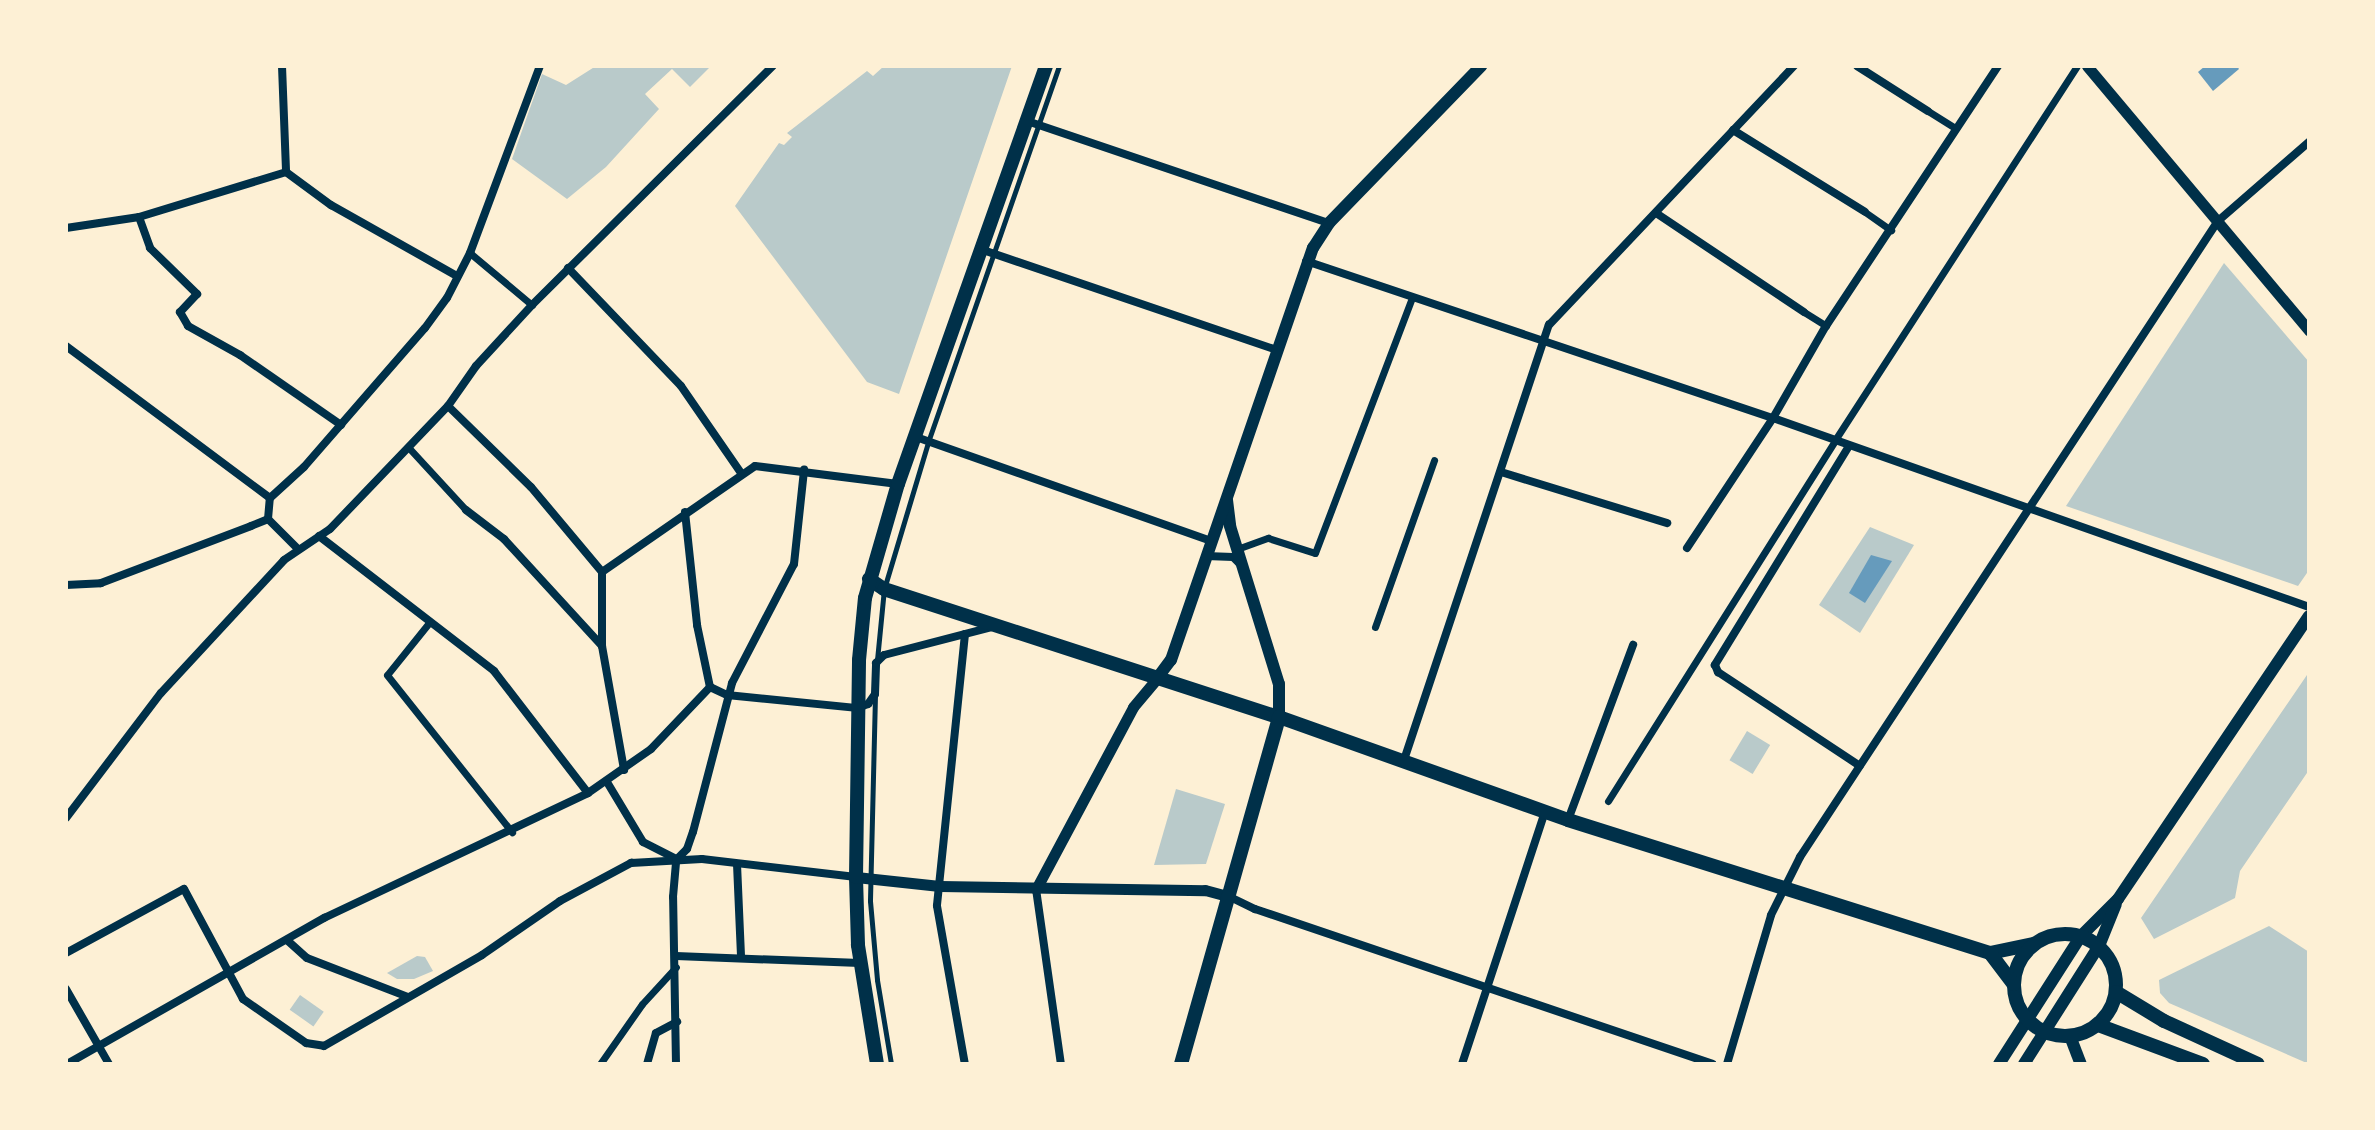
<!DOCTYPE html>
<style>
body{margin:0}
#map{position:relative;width:2375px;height:1130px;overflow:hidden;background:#fdf0d5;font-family:Poppins,sans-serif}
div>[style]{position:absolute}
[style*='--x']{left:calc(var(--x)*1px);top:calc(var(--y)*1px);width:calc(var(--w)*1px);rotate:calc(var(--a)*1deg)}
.green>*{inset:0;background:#b9caca;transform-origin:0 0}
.water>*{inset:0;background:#669bbc}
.service>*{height:5px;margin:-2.5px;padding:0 2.5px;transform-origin:2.5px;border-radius:2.5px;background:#003049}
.pedestrian>*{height:7px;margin:-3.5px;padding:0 3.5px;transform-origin:3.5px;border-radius:3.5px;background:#003049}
.minor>*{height:8px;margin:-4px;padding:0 4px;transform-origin:4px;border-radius:4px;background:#003049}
.tertiary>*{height:11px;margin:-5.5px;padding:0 5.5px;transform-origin:5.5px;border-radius:5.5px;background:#003049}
.secondary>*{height:12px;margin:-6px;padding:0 6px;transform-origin:6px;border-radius:6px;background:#003049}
.primary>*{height:14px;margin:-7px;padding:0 7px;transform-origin:7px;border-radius:7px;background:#003049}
.primary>.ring{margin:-7px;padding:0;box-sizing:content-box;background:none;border:14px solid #003049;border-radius:50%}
span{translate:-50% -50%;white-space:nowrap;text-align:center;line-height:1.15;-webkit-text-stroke:8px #fdf0d5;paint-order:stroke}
.frame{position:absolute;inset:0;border:68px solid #fdf0d5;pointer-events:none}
</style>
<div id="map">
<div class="green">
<div style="clip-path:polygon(596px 66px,711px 66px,690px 87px,672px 69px,645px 94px,659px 109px,606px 167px,567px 199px,512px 159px,542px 74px,566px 85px)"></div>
<div style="clip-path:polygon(884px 66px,1012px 66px,899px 394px,867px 382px,735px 206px,779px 143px,784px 145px,792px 137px,787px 133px,867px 71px,873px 76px)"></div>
<div style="clip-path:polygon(2224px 263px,2309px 362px,2309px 570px,2298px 586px,2066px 506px)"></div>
<div style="clip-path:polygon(1870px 527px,1914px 545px,1860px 633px,1819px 605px)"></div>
<div style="clip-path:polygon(2309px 672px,2309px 770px,2240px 871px,2235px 898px,2154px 939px,2141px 918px)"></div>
<div style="left:1747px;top:731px;width:27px;height:34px;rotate:31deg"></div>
<div style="clip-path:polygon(1176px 789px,1225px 804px,1206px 864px,1154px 865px)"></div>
<div style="clip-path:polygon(2269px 926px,2309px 952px,2309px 1064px,2169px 1003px,2160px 993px,2159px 980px)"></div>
<div style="clip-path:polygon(417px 956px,425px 957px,433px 971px,414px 979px,397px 979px,387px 973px)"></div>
<div style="left:300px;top:995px;width:29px;height:18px;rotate:35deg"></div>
</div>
<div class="water">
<div style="clip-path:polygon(2205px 66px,2237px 66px,2239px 69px,2213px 91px,2198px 72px)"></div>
<div style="clip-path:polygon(1871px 555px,1892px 561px,1865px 603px,1849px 593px)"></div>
</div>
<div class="service">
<div style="--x:877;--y:660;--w:71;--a:-84.4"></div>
<div style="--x:884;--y:589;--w:153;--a:-73.3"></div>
<div style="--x:928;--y:442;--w:398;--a:-70.8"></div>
<div style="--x:875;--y:695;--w:206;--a:91.4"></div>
<div style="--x:870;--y:901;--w:79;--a:84.9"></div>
<div style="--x:877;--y:980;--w:85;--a:80.5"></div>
</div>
<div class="pedestrian">
<div style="--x:1928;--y:111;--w:32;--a:32"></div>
<div style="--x:1865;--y:212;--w:32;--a:35"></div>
<div style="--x:470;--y:253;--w:81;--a:40"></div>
<div style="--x:1804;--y:312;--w:26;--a:32"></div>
<div style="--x:409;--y:448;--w:84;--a:47.4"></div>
<div style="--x:1237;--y:549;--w:33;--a:-20"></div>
<div style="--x:1268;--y:538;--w:49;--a:17.7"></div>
<div style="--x:1315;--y:553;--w:274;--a:-69.2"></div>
<div style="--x:428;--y:624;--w:65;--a:128.8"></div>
<div style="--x:387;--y:675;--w:201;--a:51.5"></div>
<div style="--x:1375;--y:627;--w:177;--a:-70.5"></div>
<div style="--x:1608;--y:801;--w:426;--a:-57.8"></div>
<div style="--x:1835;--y:440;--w:445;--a:-57.1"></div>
<div style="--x:600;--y:1064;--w:73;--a:-55"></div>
<div style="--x:642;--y:1004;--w:50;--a:-47.4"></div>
</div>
<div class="minor">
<div style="--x:282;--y:66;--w:106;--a:87.8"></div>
<div style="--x:1857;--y:66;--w:84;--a:32.4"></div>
<div style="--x:1027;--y:121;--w:319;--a:18.7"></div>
<div style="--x:1733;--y:130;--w:155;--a:31.8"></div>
<div style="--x:1656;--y:213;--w:178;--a:33.8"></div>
<div style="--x:139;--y:217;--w:33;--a:70"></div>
<div style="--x:150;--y:248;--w:66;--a:44.4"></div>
<div style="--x:197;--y:294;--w:25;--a:133"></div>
<div style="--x:180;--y:312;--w:16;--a:60"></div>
<div style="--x:188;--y:326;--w:60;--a:29.1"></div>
<div style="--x:240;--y:355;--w:123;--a:34.7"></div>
<div style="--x:66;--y:228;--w:74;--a:-8.6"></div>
<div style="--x:139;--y:217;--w:154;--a:-17"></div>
<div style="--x:286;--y:172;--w:56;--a:36.3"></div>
<div style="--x:331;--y:205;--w:145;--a:29.4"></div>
<div style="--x:983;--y:250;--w:310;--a:18.8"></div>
<div style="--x:1306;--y:261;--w:493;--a:18.6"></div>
<div style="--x:1773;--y:418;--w:568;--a:19.42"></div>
<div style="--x:568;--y:268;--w:163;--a:46.2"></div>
<div style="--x:681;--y:386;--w:106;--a:55.4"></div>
<div style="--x:66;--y:346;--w:254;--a:36.7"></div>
<div style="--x:448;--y:406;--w:116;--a:44.3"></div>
<div style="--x:531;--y:487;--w:111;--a:50.1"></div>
<div style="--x:602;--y:572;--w:74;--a:90"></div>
<div style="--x:916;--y:437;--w:313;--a:19.4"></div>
<div style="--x:1849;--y:446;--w:257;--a:121.5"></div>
<div style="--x:1715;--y:665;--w:8;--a:67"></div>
<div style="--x:1718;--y:672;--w:170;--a:33.5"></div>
<div style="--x:1501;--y:472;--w:174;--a:17.1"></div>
<div style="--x:270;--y:498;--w:46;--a:-42.4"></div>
<div style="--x:304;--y:467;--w:184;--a:-49"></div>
<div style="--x:425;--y:328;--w:37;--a:-54"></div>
<div style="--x:447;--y:298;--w:51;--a:-62.9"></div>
<div style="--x:470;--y:253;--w:200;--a:-69.5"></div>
<div style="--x:466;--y:510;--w:48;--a:37.3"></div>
<div style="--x:504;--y:539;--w:145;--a:47.5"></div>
<div style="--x:602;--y:646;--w:126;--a:79.9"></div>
<div style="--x:685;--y:512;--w:114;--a:83.9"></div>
<div style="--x:697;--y:625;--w:63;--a:78.2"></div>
<div style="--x:268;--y:519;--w:41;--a:45"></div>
<div style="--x:319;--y:536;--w:221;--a:37.6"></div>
<div style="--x:494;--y:671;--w:154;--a:52.4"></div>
<div style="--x:1687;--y:548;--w:156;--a:-56.5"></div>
<div style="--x:1773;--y:418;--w:106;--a:-60.1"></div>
<div style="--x:1826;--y:326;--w:312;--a:-56.5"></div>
<div style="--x:1206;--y:556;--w:27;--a:2"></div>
<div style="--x:1233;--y:557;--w:8;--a:45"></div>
<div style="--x:602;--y:572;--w:186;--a:-34.7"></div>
<div style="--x:755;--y:466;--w:144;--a:7.2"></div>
<div style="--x:66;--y:585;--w:35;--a:-3"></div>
<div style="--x:101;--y:583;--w:160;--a:-20.8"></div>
<div style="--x:251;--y:526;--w:18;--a:-22"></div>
<div style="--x:268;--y:519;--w:21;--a:-85"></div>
<div style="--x:965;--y:634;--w:273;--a:95.9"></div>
<div style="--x:937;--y:906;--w:160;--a:80"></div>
<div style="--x:710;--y:687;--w:19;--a:25"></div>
<div style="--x:727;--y:695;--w:132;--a:5.7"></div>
<div style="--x:858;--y:708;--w:11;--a:-22"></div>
<div style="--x:868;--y:704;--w:12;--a:-55"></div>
<div style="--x:875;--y:694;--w:31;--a:-88"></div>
<div style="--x:876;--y:663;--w:11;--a:-45"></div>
<div style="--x:884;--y:655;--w:112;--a:-14.5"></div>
<div style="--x:1404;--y:760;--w:459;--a:-71.6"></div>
<div style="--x:1549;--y:325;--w:357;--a:-46.6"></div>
<div style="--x:607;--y:782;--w:70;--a:59"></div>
<div style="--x:643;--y:842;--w:37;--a:27"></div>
<div style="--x:66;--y:818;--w:157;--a:-52.8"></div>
<div style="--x:161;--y:693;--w:181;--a:-47.2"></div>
<div style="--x:284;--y:560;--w:55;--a:-34"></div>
<div style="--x:330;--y:529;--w:170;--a:-46.2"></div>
<div style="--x:448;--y:406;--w:49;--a:-55"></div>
<div style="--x:476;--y:366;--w:83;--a:-47.4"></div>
<div style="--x:532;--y:305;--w:339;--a:-44.8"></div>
<div style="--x:1568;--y:820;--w:187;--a:-69.6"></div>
<div style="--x:677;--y:859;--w:14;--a:-45"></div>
<div style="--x:687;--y:849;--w:18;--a:-71"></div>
<div style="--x:693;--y:832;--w:154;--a:-75.3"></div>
<div style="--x:732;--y:683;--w:134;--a:-62.5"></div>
<div style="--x:794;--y:564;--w:95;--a:-83.9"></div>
<div style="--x:737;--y:864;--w:93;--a:87.5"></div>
<div style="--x:1036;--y:889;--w:177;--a:81.9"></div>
<div style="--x:1228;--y:896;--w:30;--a:26"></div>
<div style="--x:1255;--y:909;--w:483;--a:18.7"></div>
<div style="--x:288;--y:941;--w:25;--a:42"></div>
<div style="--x:307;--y:958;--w:108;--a:21.1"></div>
<div style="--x:66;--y:953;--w:134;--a:-28.5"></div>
<div style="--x:184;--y:889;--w:125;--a:61.8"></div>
<div style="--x:243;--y:999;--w:77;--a:34.9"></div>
<div style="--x:306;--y:1043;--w:18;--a:9"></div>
<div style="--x:324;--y:1046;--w:182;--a:-29.9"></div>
<div style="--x:482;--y:955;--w:95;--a:-34.7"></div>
<div style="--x:560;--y:901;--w:81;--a:-28.2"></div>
<div style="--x:631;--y:863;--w:71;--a:-3.2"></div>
<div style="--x:702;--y:859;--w:155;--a:6.7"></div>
<div style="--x:676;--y:956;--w:184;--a:2.2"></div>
<div style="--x:66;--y:989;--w:86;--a:60.2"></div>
<div style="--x:67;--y:1064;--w:296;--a:-29.6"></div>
<div style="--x:324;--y:918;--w:292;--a:-25.3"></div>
<div style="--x:588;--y:793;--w:77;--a:-34.9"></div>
<div style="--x:651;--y:749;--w:86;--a:-46.4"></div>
<div style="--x:647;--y:1064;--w:32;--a:-74"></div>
<div style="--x:656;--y:1033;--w:24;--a:-28"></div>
<div style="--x:676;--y:1064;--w:167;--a:-91"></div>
<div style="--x:673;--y:897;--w:37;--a:-85"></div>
<div style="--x:1462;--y:1064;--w:265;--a:-71.8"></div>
<div style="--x:1727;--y:1064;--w:155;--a:-73.5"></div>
<div style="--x:1771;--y:915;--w:65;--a:-63.4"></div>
<div style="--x:1800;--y:857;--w:761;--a:-56.69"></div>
<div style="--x:2218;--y:221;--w:121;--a:-41"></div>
</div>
<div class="tertiary">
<div style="--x:2087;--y:66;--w:346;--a:50"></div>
<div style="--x:856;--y:877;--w:84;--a:6.1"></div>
<div style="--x:940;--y:886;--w:265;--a:0.9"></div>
<div style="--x:1205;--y:890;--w:24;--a:15"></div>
<div style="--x:1036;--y:889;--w:206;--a:-61.9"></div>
<div style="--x:1133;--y:707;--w:39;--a:-50"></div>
</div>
<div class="secondary">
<div style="--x:1227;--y:500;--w:26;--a:83"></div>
<div style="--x:1230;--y:526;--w:165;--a:72.8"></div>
<div style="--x:1279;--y:684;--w:33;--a:90"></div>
<div style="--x:1158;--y:677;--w:21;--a:-53"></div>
<div style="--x:1171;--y:660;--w:436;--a:-71"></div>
<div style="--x:1313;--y:248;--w:30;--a:-57"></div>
<div style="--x:1329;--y:223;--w:219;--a:-45.9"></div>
<div style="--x:2070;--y:1036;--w:30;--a:69"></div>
<div style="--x:1999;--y:1064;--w:152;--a:-57.4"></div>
<div style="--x:2081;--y:936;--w:52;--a:-45"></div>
<div style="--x:2118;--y:899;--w:341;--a:-56"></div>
<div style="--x:2024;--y:1064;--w:140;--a:-57.6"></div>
<div style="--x:2099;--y:946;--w:45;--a:-68"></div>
</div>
<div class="primary">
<div style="--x:869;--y:579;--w:18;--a:34"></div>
<div style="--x:884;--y:589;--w:415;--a:18"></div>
<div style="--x:1279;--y:717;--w:307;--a:19.6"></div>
<div style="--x:1568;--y:820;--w:442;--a:17.5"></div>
<div style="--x:1990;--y:953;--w:45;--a:-11.6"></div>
<div class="ring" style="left:2014px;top:934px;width:88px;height:88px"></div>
<div style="--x:1990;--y:953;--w:39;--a:53"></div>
<div style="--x:2116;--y:992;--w:56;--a:31.1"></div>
<div style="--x:2164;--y:1021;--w:103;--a:24.6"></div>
<div style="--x:2098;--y:1025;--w:112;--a:20.4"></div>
<div style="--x:877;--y:1064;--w:121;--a:-99.1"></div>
<div style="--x:858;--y:945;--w:68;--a:-91.7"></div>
<div style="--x:856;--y:877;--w:217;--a:-89.2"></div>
<div style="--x:859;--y:660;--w:62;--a:-84.5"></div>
<div style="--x:865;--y:598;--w:119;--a:-73.9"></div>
<div style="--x:898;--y:484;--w:443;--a:-70.5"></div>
<div style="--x:1181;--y:1064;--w:361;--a:-74.2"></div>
</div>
<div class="frame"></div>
</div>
